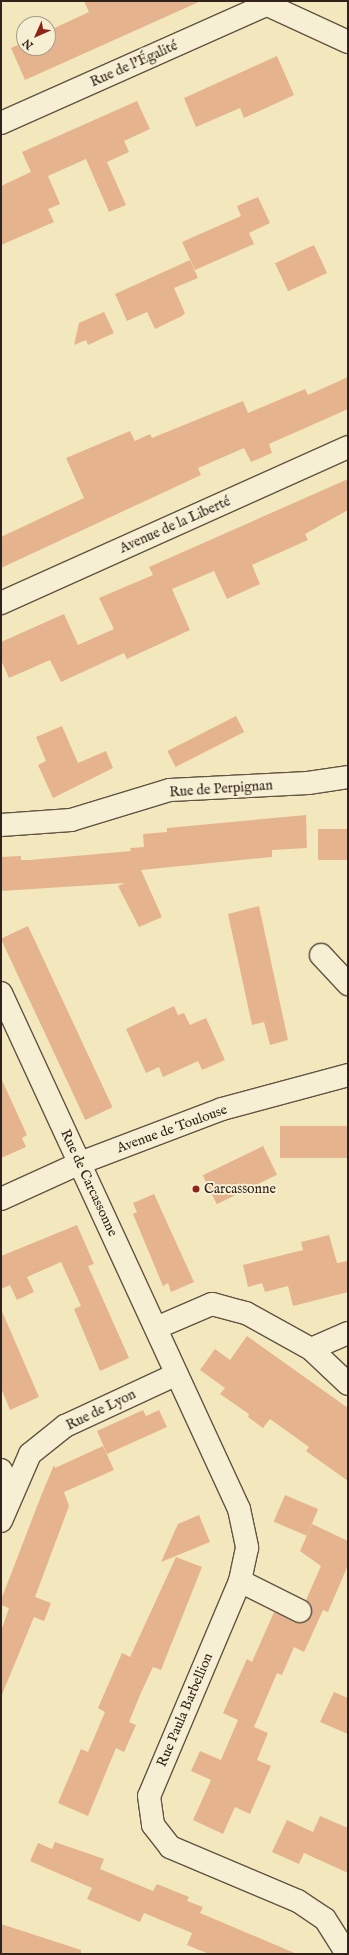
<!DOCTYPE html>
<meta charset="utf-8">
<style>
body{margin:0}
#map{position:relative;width:349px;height:1955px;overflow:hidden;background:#f3e7bd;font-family:"IM FELL English",serif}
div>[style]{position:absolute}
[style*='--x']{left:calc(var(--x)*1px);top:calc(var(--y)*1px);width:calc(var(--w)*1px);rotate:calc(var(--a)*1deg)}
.building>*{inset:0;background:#e5b48f;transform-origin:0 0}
.roads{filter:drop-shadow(1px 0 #625442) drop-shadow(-1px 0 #625442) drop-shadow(0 1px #625442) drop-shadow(0 -1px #625442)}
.minor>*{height:22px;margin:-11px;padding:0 11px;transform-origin:11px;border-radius:11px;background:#f7efd4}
.dots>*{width:11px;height:11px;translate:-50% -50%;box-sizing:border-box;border:2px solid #f7efd4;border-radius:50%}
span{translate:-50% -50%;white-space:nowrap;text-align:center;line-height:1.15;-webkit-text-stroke:4px #f7efd4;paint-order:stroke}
.street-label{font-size:14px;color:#312319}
.poi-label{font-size:14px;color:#312319}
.left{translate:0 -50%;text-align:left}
.frame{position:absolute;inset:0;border:2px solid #312319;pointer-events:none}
.north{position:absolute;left:16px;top:16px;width:40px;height:40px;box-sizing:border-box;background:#f7efd4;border:1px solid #a89d89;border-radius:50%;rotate:225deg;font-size:11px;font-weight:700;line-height:16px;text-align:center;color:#312319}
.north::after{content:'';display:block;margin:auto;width:14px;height:18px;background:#8f2418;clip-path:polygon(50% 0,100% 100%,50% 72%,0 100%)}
</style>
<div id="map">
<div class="building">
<div style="clip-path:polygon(84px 1px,201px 1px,25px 80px,11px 48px,24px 42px,24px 48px,48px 48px,48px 31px,89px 12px)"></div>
<div style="clip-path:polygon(277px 56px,294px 95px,244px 118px,240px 108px,196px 127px,184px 98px)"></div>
<div style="clip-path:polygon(137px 101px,150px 129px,124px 141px,129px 152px,107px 162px,126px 205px,109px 212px,86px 159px,48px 176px,60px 204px,48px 209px,54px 222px,1px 245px,1px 186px,31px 172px,22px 152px)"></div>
<div style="clip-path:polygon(258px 197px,270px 223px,249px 233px,254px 244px,195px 270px,182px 242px,241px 216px,237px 206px)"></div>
<div style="left:314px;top:245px;width:31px;height:43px;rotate:65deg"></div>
<div style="clip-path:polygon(190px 260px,198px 278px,174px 288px,185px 313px,182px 316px,155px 329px,147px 312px,127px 321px,115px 294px)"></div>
<div style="clip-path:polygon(104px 312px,114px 333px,88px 345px,86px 340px,74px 345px,79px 323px)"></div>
<div style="clip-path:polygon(348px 377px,348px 409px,269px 444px,272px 453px,251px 462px,244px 448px,198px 468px,201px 475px,1px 568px,1px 537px,84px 498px,66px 458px,130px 431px,135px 441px,150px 434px,152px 438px,243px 401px,248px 413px,305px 389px,308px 395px)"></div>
<div style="clip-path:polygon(348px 479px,348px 510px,305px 534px,308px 540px,252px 565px,260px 584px,227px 599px,214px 571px,172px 589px,190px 630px,127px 659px,124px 653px,61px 682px,50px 660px,9px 678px,1px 660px,1px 642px,64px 614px,78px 645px,114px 629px,99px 598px,153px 575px,149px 567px)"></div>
<div style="left:236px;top:716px;width:18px;height:77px;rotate:63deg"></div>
<div style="clip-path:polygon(62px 726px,78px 763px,106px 751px,113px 768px,53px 798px,38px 765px,46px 761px,36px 737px)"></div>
<div style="clip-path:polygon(306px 815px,307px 848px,272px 850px,272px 857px,141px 870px,162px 917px,139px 927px,118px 886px,125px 883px,1px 891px,1px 857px,21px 856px,21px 860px,30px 860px,131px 851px,130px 848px,144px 847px,143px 834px,167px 832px,167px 828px)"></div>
<div style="left:348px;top:829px;width:31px;height:30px;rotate:90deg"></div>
<div style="clip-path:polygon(259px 906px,288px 1040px,270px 1045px,264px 1022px,252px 1025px,228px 914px)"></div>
<div style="left:28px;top:926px;width:200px;height:30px;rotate:65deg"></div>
<div style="clip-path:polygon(174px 1006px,178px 1015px,184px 1013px,190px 1025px,206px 1018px,225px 1060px,202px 1070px,198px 1061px,163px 1077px,159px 1067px,146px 1073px,126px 1029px)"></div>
<div style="clip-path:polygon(1px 1078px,27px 1135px,22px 1138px,26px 1147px,1px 1158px)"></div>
<div style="left:348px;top:1126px;width:32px;height:68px;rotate:90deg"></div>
<div style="left:263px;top:1146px;width:32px;height:67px;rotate:64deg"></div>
<div style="clip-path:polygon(154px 1194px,194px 1282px,171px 1292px,168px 1283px,163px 1286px,133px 1214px,137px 1212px,133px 1203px)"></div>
<div style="clip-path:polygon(77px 1225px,94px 1264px,88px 1266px,129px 1358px,100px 1371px,74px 1309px,81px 1306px,61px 1262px,27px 1277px,34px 1292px,17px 1300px,10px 1285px,1px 1289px,1px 1256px)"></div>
<div style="clip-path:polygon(329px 1235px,337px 1263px,348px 1261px,348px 1292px,293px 1306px,288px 1286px,265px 1292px,262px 1283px,248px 1287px,243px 1265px,303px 1250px,301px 1242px)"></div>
<div style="clip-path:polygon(1px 1309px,39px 1397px,10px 1410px,1px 1388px)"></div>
<div style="clip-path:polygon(247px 1336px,348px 1408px,348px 1481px,306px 1451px,309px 1447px,270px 1419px,263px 1428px,248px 1417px,249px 1414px,220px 1394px,225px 1388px,200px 1370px,215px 1349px,230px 1360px)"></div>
<div style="clip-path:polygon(143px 1410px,146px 1416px,159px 1410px,167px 1427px,107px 1454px,97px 1431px)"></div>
<div style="clip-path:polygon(103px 1446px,114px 1470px,64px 1492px,69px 1506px,35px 1597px,51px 1603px,44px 1621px,34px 1617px,1px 1697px,1px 1631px,9px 1608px,1px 1605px,1px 1600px,41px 1496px,54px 1465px,55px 1468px)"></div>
<div style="left:285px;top:1495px;width:36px;height:29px;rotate:23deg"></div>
<div style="clip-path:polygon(199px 1515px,210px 1542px,161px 1562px,178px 1524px)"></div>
<div style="clip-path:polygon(312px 1524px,348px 1541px,348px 1565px,328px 1612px,323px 1610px,304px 1652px,294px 1647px,282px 1675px,277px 1673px,254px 1727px,245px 1723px,268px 1733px,257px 1760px,271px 1766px,250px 1814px,235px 1807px,223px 1834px,193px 1820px,211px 1780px,191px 1771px,200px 1751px,221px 1760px,238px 1720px,223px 1713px,247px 1659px,252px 1662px,274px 1612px,300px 1623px,311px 1616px,311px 1604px,306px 1600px,321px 1566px,300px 1551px)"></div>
<div style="clip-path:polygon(176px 1557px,202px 1567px,161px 1670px,153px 1667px,140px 1695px,129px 1722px,136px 1725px,124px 1752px,116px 1748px,88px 1816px,58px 1803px,81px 1749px,88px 1752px,105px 1712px,98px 1708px,122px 1653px,130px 1657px)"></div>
<div style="clip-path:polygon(334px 1692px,348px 1698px,348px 1734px,320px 1722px)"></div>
<div style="clip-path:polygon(320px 1816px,348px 1828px,348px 1873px,304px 1853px,299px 1864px,272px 1852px,287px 1820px,313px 1832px)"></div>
<div style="clip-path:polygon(55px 1842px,104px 1859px,100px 1869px,153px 1891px,157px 1884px,189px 1897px,187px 1901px,203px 1907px,200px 1913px,297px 1954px,209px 1954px,187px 1945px,192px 1933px,144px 1913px,140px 1922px,87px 1899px,92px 1888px,30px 1861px,38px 1843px,52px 1849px)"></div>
<div style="clip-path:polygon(1px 1924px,81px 1950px,81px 1954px,1px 1954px)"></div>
</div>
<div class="roads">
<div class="minor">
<div style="--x:259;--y:1;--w:98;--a:24.7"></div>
<div style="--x:1;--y:123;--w:290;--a:-24"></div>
<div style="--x:1;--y:603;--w:380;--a:-24.2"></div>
<div style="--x:1;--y:825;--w:70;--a:-4.1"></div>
<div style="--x:71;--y:820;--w:103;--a:-16.9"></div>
<div style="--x:170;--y:790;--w:138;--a:-2.9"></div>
<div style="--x:308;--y:783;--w:40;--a:-8.5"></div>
<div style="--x:321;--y:955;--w:40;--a:47"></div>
<div style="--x:1;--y:993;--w:568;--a:65.24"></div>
<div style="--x:239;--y:1509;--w:40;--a:78"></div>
<div style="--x:247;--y:1548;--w:34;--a:102"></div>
<div style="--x:240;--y:1581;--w:233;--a:112.9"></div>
<div style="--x:149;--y:1796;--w:29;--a:82"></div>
<div style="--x:153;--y:1825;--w:28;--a:52"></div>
<div style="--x:170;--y:1847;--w:139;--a:22.9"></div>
<div style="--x:298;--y:1901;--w:32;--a:34"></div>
<div style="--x:325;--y:1919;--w:41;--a:57.8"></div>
<div style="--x:1;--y:1199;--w:87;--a:-24.5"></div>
<div style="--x:80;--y:1163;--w:152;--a:-20.8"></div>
<div style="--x:222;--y:1109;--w:131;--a:-15.1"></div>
<div style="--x:156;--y:1328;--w:61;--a:-23.2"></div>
<div style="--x:212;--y:1304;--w:35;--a:15"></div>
<div style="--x:246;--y:1313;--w:74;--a:29"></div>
<div style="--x:311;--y:1349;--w:51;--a:43.4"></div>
<div style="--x:311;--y:1349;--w:40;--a:-23.4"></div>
<div style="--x:1;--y:1470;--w:24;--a:66"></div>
<div style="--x:1;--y:1521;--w:73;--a:-66.6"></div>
<div style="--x:30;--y:1454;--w:45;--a:-38.7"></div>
<div style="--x:65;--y:1426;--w:123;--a:-24.9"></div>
<div style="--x:240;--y:1581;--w:67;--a:26.6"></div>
</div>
</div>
<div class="dots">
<div style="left:196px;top:1189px;background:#8f2418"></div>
</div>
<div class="street-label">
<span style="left:134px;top:64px;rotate:-24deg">Rue de l'Égalité</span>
<span style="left:175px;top:525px;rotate:-24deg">Avenue de la Liberté</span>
<span style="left:221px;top:789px;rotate:-4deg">Rue de Perpignan</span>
<span style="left:172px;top:1129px;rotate:-20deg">Avenue de Toulouse</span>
<span style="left:89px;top:1183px;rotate:65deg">Rue de Carcassonne</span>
<span style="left:101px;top:1410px;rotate:-26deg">Rue de Lyon</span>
<span style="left:185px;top:1710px;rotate:-67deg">Rue Paula Barbellion</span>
</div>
<div class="poi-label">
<span class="left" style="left:204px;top:1189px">Carcassonne</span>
</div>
<div class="frame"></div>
<div class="north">N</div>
</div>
